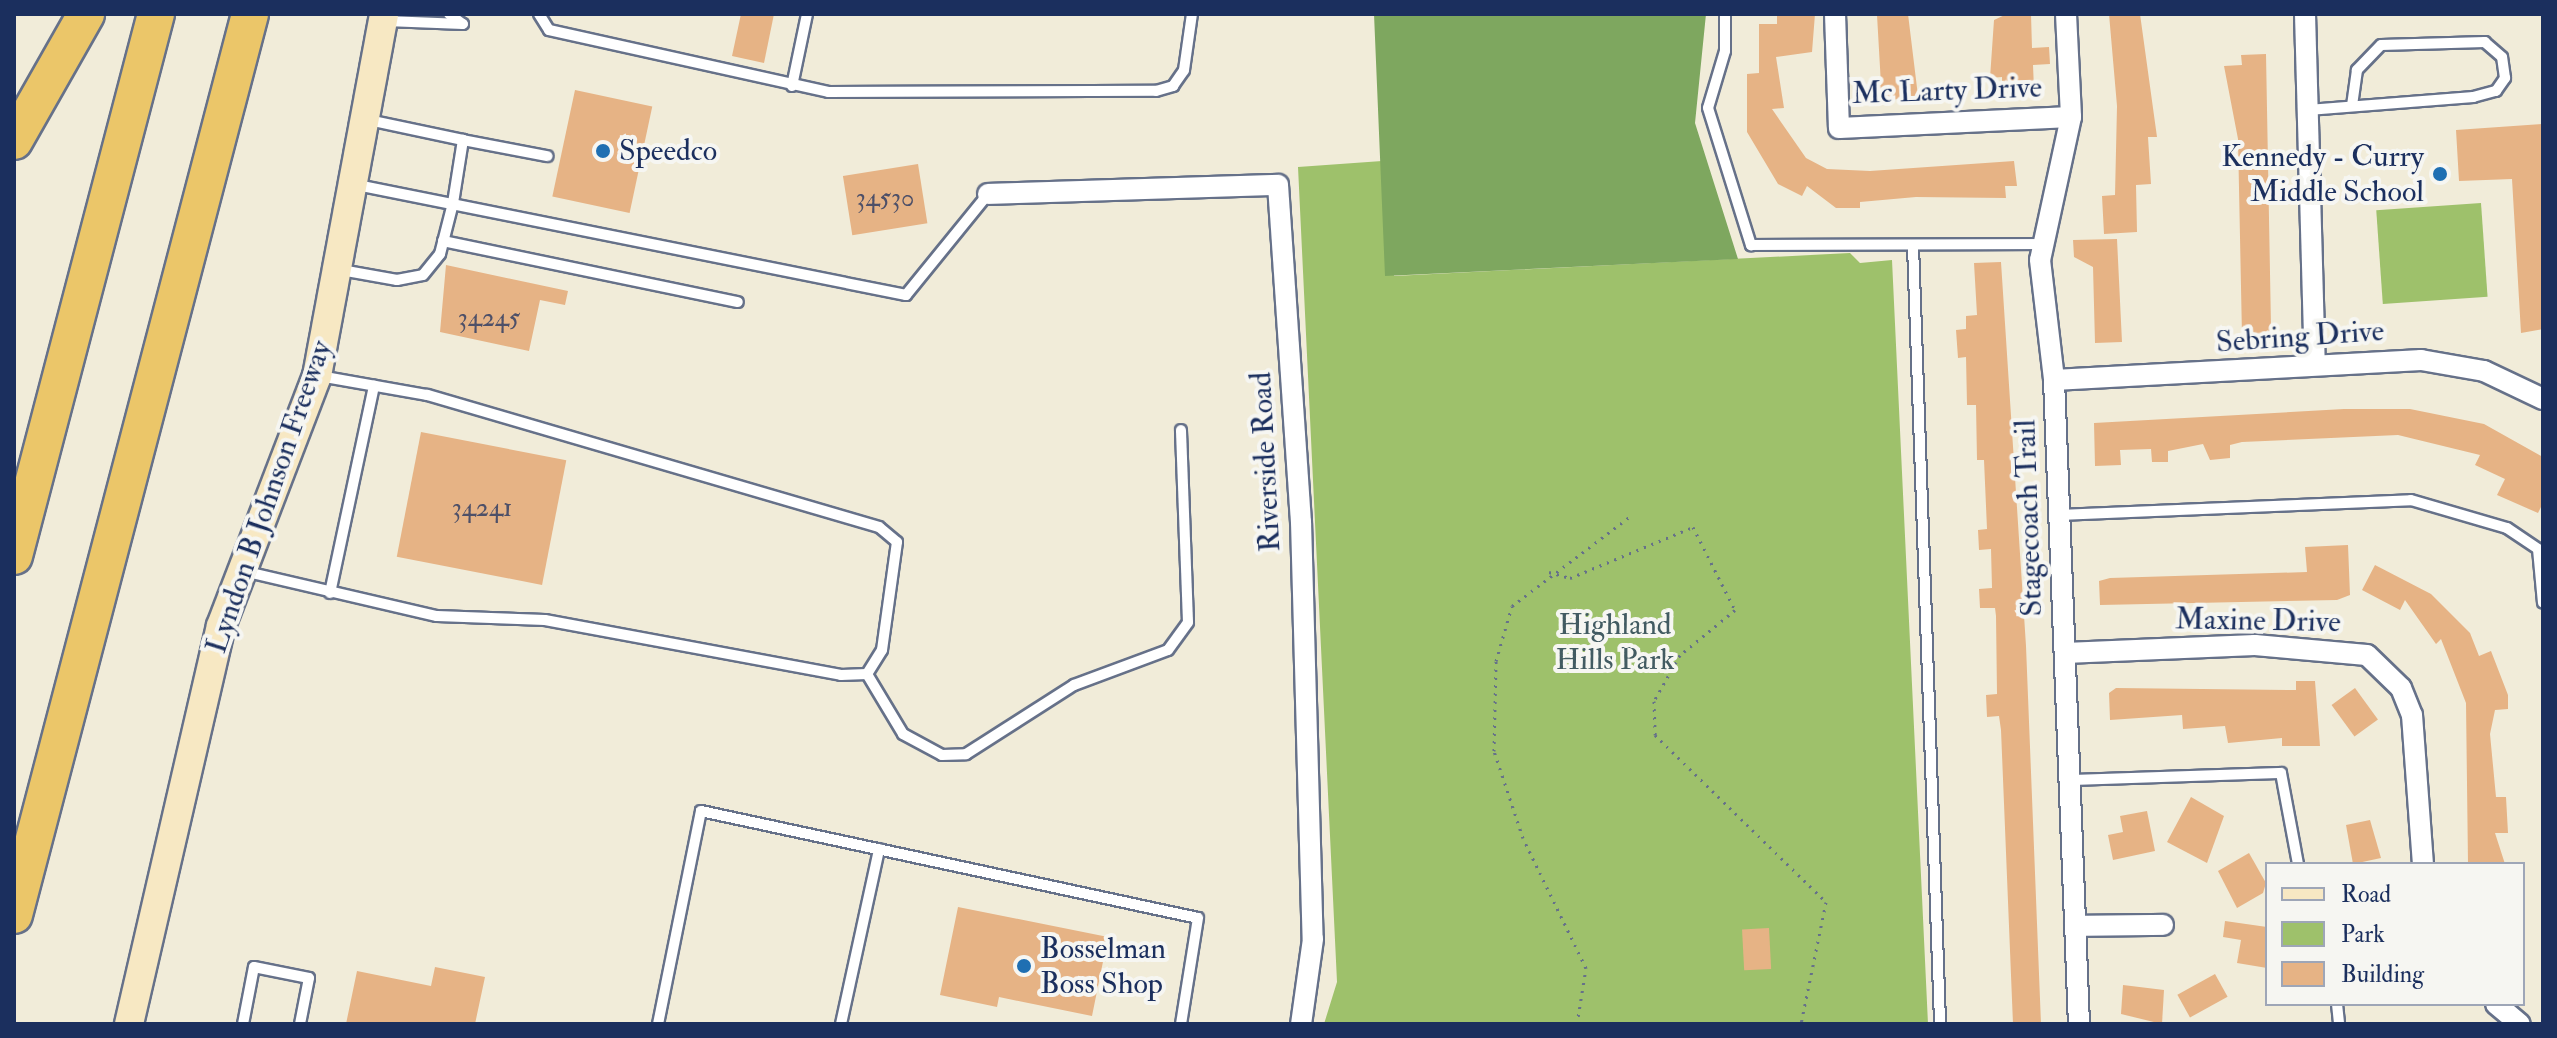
<!DOCTYPE html>
<style>
body{margin:0}
#map{position:relative;width:2557px;height:1038px;overflow:hidden;background:#f1ecd9;font-family:"IM FELL Double Pica",serif}
div>[style]{position:absolute}
[style*='--x']{left:calc(var(--x)*1px);top:calc(var(--y)*1px);width:calc(var(--w)*1px);rotate:calc(var(--a)*1deg)}
.green>*{inset:0;background:#9ec16b;transform-origin:0 0}
.forest>*{inset:0;background:#7ea75f}
.building>*{inset:0;background:#e6b385;transform-origin:0 0}
.path>*{height:3px;margin-top:-1.5px;transform-origin:0;background:repeating-linear-gradient(90deg,#667189 0 2px,transparent 0 8px)}
.roads{filter:drop-shadow(2px 0 #667189) drop-shadow(-2px 0 #667189) drop-shadow(0 2px #667189) drop-shadow(0 -2px #667189)}
.lane>*{height:10px;margin:-5px;padding:0 5px;transform-origin:5px;border-radius:5px;background:#fff}
.street>*{height:20px;margin:-10px;padding:0 10px;transform-origin:10px;border-radius:10px;background:#fff}
.secondary>*{height:28px;margin:-14px;padding:0 14px;transform-origin:14px;border-radius:14px;background:#f7e8c3}
.highway>*{height:36px;margin:-18px;padding:0 18px;transform-origin:18px;border-radius:18px;background:#ebc669}
.dots>*{width:22px;height:22px;translate:-50% -50%;box-sizing:border-box;border:4px solid #f6f6f2;border-radius:50%}
span{translate:-50% -50%;white-space:nowrap;text-align:center;line-height:1.15;-webkit-text-stroke:8px #f6f6f2;paint-order:stroke}
.number-label{font-size:26px;color:#4e5068}
.number-label span{-webkit-text-stroke-width:0}
.street-label{font-size:30px;color:#1b2f5e}
.poi-label{font-size:30px;color:#1b2f5e}
.left{translate:0 -50%;text-align:left}
.right{translate:-100% -50%;text-align:right}
.park-label{font-size:30px;color:#425b62}
.frame{position:absolute;inset:0;border:16px solid #1b2f5e;pointer-events:none}
.legend{position:absolute;left:2265px;top:862px;width:260px;height:144px;box-sizing:border-box;background:#f6f6f2;border:2px solid #9ea6b7;margin:0;padding:10px 14px;list-style:none;font-size:24px;color:#1b2f5e}
.legend li{display:flex;align-items:center;gap:16px;height:40px}
.legend b{width:40px;border:2px solid #9ea6b7}
</style>
<div id="map">
<div class="green">
<div style="clip-path:polygon(1382px 161px,1394px 276px,1850px 253px,1860px 263px,1892px 260px,1928px 1024px,1324px 1024px,1337px 982px,1298px 167px)"></div>
<div style="left:2481px;top:203px;width:94px;height:105px;rotate:86deg"></div>
</div>
<div class="forest">
<div style="clip-path:polygon(1374px 14px,1706px 14px,1695px 123px,1738px 259px,1385px 276px)"></div>
</div>
<div class="building">
<div style="clip-path:polygon(741px 14px,774px 14px,764px 63px,732px 56px)"></div>
<div style="clip-path:polygon(1777px 14px,1815px 14px,1812px 52px,1776px 57px,1784px 108px,1772px 109px,1806px 158px,1827px 169px,1870px 171px,2014px 161px,2017px 186px,2005px 186px,2006px 198px,1916px 197px,1860px 202px,1860px 208px,1836px 208px,1807px 186px,1802px 196px,1778px 184px,1747px 132px,1747px 74px,1759px 73px,1759px 24px,1777px 24px)"></div>
<div style="clip-path:polygon(1908px 14px,1918px 96px,1865px 104px,1864px 86px,1881px 85px,1877px 15px)"></div>
<div style="clip-path:polygon(2007px 14px,2031px 14px,2032px 48px,2049px 47px,2050px 64px,2033px 65px,2034px 89px,2002px 91px,2002px 77px,1990px 78px,1994px 20px)"></div>
<div style="clip-path:polygon(2109px 14px,2140px 14px,2157px 137px,2148px 137px,2151px 184px,2136px 185px,2137px 232px,2104px 234px,2102px 196px,2115px 195px,2117px 106px)"></div>
<div style="clip-path:polygon(2266px 54px,2271px 327px,2268px 336px,2242px 336px,2238px 139px,2224px 66px,2242px 65px,2241px 55px)"></div>
<div style="left:575px;top:90px;width:79px;height:109px;rotate:12deg"></div>
<div style="clip-path:polygon(2543px 124px,2543px 329px,2521px 333px,2512px 179px,2459px 181px,2456px 130px)"></div>
<div style="left:918px;top:164px;width:60px;height:76px;rotate:81deg"></div>
<div style="clip-path:polygon(2117px 239px,2122px 342px,2095px 343px,2093px 267px,2074px 257px,2073px 240px)"></div>
<div style="clip-path:polygon(2001px 262px,2026px 646px,2041px 1024px,2013px 1024px,2001px 730px,1999px 716px,1987px 717px,1986px 695px,1997px 694px,1996px 616px,1995px 608px,1980px 608px,1979px 589px,1992px 588px,1991px 549px,1979px 550px,1978px 530px,1987px 529px,1984px 460px,1977px 460px,1976px 405px,1967px 405px,1966px 357px,1958px 358px,1956px 330px,1966px 329px,1966px 316px,1977px 315px,1974px 263px)"></div>
<div style="clip-path:polygon(446px 265px,568px 291px,565px 305px,540px 300px,529px 351px,440px 332px)"></div>
<div style="clip-path:polygon(2344px 409px,2410px 409px,2484px 424px,2543px 457px,2543px 503px,2538px 513px,2497px 495px,2505px 479px,2475px 465px,2480px 455px,2398px 435px,2242px 442px,2230px 445px,2230px 458px,2210px 460px,2203px 444px,2168px 451px,2168px 462px,2152px 462px,2151px 449px,2120px 450px,2121px 465px,2095px 466px,2094px 423px)"></div>
<div style="left:421px;top:432px;width:148px;height:127px;rotate:11deg"></div>
<div style="clip-path:polygon(2348px 545px,2350px 595px,2337px 600px,2100px 605px,2099px 581px,2110px 578px,2307px 572px,2305px 547px)"></div>
<div style="clip-path:polygon(2375px 565px,2431px 594px,2470px 633px,2479px 656px,2491px 651px,2508px 695px,2508px 709px,2495px 710px,2490px 734px,2496px 797px,2506px 797px,2508px 833px,2495px 833px,2505px 864px,2468px 864px,2466px 703px,2441px 639px,2436px 644px,2405px 600px,2400px 610px,2362px 590px)"></div>
<div style="clip-path:polygon(2296px 681px,2315px 681px,2320px 746px,2282px 746px,2282px 738px,2228px 743px,2225px 726px,2183px 729px,2182px 715px,2110px 720px,2109px 693px,2116px 688px,2296px 690px)"></div>
<div style="left:2355px;top:688px;width:39px;height:29px;rotate:54deg"></div>
<div style="clip-path:polygon(2191px 797px,2224px 816px,2207px 863px,2167px 842px)"></div>
<div style="clip-path:polygon(2147px 811px,2155px 851px,2113px 860px,2108px 835px,2123px 832px,2120px 816px)"></div>
<div style="clip-path:polygon(2370px 820px,2381px 858px,2353px 864px,2346px 825px)"></div>
<div style="clip-path:polygon(2249px 853px,2266px 883px,2263px 893px,2237px 908px,2218px 871px)"></div>
<div style="clip-path:polygon(958px 907px,1108px 937px,1092px 1016px,999px 997px,997px 1007px,940px 995px)"></div>
<div style="clip-path:polygon(2225px 921px,2267px 927px,2267px 968px,2237px 963px,2241px 940px,2223px 937px)"></div>
<div style="left:1769px;top:928px;width:41px;height:27px;rotate:87deg"></div>
<div style="clip-path:polygon(435px 967px,485px 977px,475px 1024px,346px 1024px,357px 971px,431px 986px)"></div>
<div style="left:2215px;top:974px;width:26px;height:43px;rotate:61deg"></div>
<div style="clip-path:polygon(2123px 985px,2164px 990px,2162px 1024px,2121px 1014px)"></div>
</div>
<div class="path">
<div style="--x:1549;--y:572;--w:22;--a:16"></div>
<div style="--x:1570;--y:578;--w:133;--a:-22.5"></div>
<div style="--x:1693;--y:527;--w:93;--a:63.2"></div>
<div style="--x:1735;--y:610;--w:71;--a:140.7"></div>
<div style="--x:1680;--y:655;--w:53;--a:119.5"></div>
<div style="--x:1654;--y:701;--w:34;--a:88"></div>
<div style="--x:1655;--y:735;--w:239;--a:44.3"></div>
<div style="--x:1826;--y:902;--w:125;--a:101.6"></div>
<div style="--x:1577;--y:1024;--w:57;--a:-80.9"></div>
<div style="--x:1586;--y:968;--w:144;--a:-115.9"></div>
<div style="--x:1523;--y:838;--w:92;--a:-108.4"></div>
<div style="--x:1494;--y:751;--w:90;--a:-88.7"></div>
<div style="--x:1496;--y:661;--w:57;--a:-73.8"></div>
<div style="--x:1512;--y:606;--w:151;--a:-37.2"></div>
</div>
<div class="roads">
<div class="lane">
<div style="--x:449;--y:14;--w:17;--a:36"></div>
<div style="--x:539;--y:14;--w:19;--a:58"></div>
<div style="--x:549;--y:30;--w:286;--a:12.5"></div>
<div style="--x:828;--y:92;--w:328;--a:-0.2"></div>
<div style="--x:1156;--y:91;--w:18;--a:-16"></div>
<div style="--x:1173;--y:86;--w:19;--a:-55"></div>
<div style="--x:1184;--y:70;--w:57;--a:-81.9"></div>
<div style="--x:1725;--y:14;--w:37;--a:90"></div>
<div style="--x:1725;--y:51;--w:59;--a:106.6"></div>
<div style="--x:1708;--y:108;--w:144;--a:72.6"></div>
<div style="--x:1751;--y:245;--w:293;--a:-0.2"></div>
<div style="--x:386;--y:21;--w:77;--a:2.2"></div>
<div style="--x:792;--y:86;--w:74;--a:-78.2"></div>
<div style="--x:2308;--y:110;--w:166;--a:-4.5"></div>
<div style="--x:2473;--y:97;--w:24;--a:-15"></div>
<div style="--x:2496;--y:91;--w:16;--a:-55"></div>
<div style="--x:2505;--y:78;--w:21;--a:-98"></div>
<div style="--x:2502;--y:57;--w:23;--a:-139"></div>
<div style="--x:2485;--y:42;--w:104;--a:178.3"></div>
<div style="--x:2381;--y:45;--w:35;--a:134"></div>
<div style="--x:2357;--y:70;--w:36;--a:98"></div>
<div style="--x:463;--y:140;--w:86;--a:10.8"></div>
<div style="--x:357;--y:185;--w:560;--a:11.33"></div>
<div style="--x:906;--y:295;--w:130;--a:-50.9"></div>
<div style="--x:443;--y:241;--w:301;--a:11.7"></div>
<div style="--x:1913;--y:245;--w:779;--a:88.01"></div>
<div style="--x:341;--y:270;--w:57;--a:10.1"></div>
<div style="--x:397;--y:280;--w:26;--a:-11"></div>
<div style="--x:423;--y:275;--w:27;--a:-51"></div>
<div style="--x:440;--y:254;--w:53;--a:-75.7"></div>
<div style="--x:453;--y:203;--w:64;--a:-81"></div>
<div style="--x:463;--y:140;--w:96;--a:-168"></div>
<div style="--x:2059;--y:515;--w:352;--a:-2.4"></div>
<div style="--x:2411;--y:500;--w:100;--a:16.3"></div>
<div style="--x:2507;--y:528;--w:37;--a:34"></div>
<div style="--x:2538;--y:549;--w:54;--a:84.7"></div>
<div style="--x:243;--y:571;--w:199;--a:13.1"></div>
<div style="--x:437;--y:616;--w:108;--a:2.1"></div>
<div style="--x:545;--y:620;--w:301;--a:10.5"></div>
<div style="--x:841;--y:675;--w:26;--a:-2"></div>
<div style="--x:867;--y:674;--w:28;--a:-58"></div>
<div style="--x:882;--y:650;--w:109;--a:-82.1"></div>
<div style="--x:897;--y:542;--w:23;--a:-140"></div>
<div style="--x:879;--y:527;--w:471;--a:-163.7"></div>
<div style="--x:427;--y:395;--w:110;--a:-170"></div>
<div style="--x:330;--y:593;--w:212;--a:-78"></div>
<div style="--x:867;--y:674;--w:70;--a:59"></div>
<div style="--x:903;--y:734;--w:44;--a:28.3"></div>
<div style="--x:942;--y:755;--w:24;--a:-2"></div>
<div style="--x:966;--y:754;--w:128;--a:-32.6"></div>
<div style="--x:1074;--y:685;--w:100;--a:-20.4"></div>
<div style="--x:1168;--y:650;--w:34;--a:-54"></div>
<div style="--x:1188;--y:622;--w:192;--a:-92.1"></div>
<div style="--x:2070;--y:780;--w:211;--a:-1.9"></div>
<div style="--x:2281;--y:773;--w:93;--a:79.4"></div>
<div style="--x:2337;--y:1004;--w:20;--a:84"></div>
<div style="--x:243;--y:1024;--w:58;--a:-79.1"></div>
<div style="--x:254;--y:967;--w:56;--a:11.3"></div>
<div style="--x:309;--y:978;--w:47;--a:101.1"></div>
<div style="--x:658;--y:1024;--w:217;--a:-78.6"></div>
<div style="--x:701;--y:811;--w:508;--a:12.15"></div>
<div style="--x:1198;--y:918;--w:107;--a:99.1"></div>
<div style="--x:841;--y:1024;--w:179;--a:-77.7"></div>
</div>
<div class="street">
<div style="--x:1835;--y:14;--w:114;--a:88"></div>
<div style="--x:1839;--y:128;--w:232;--a:-2.7"></div>
<div style="--x:2066;--y:14;--w:103;--a:87.2"></div>
<div style="--x:2071;--y:117;--w:146;--a:102.2"></div>
<div style="--x:2040;--y:260;--w:121;--a:83.3"></div>
<div style="--x:2054;--y:380;--w:644;--a:87.78"></div>
<div style="--x:2305;--y:14;--w:350;--a:88.4"></div>
<div style="--x:988;--y:194;--w:290;--a:-1.8"></div>
<div style="--x:1278;--y:185;--w:338;--a:86.1"></div>
<div style="--x:1301;--y:522;--w:417;--a:88.4"></div>
<div style="--x:1313;--y:939;--w:86;--a:98"></div>
<div style="--x:2054;--y:380;--w:368;--a:-3.1"></div>
<div style="--x:2421;--y:360;--w:64;--a:9.9"></div>
<div style="--x:2484;--y:371;--w:65;--a:25.4"></div>
<div style="--x:2065;--y:653;--w:190;--a:-2.4"></div>
<div style="--x:2255;--y:645;--w:112;--a:5.1"></div>
<div style="--x:2367;--y:655;--w:47;--a:44.1"></div>
<div style="--x:2401;--y:688;--w:29;--a:68"></div>
<div style="--x:2412;--y:715;--w:149;--a:85.8"></div>
<div style="--x:2075;--y:926;--w:88;--a:-0.7"></div>
<div style="--x:2496;--y:1004;--w:31;--a:40"></div>
</div>
<div class="secondary">
<div style="--x:129;--y:1024;--w:408;--a:-77"></div>
<div style="--x:221;--y:626;--w:268;--a:-69"></div>
<div style="--x:317;--y:376;--w:368;--a:-79.5"></div>
</div>
<div class="highway">
<div style="--x:14;--y:141;--w:146;--a:-60.4"></div>
<div style="--x:14;--y:556;--w:560;--a:-75.32"></div>
<div style="--x:14;--y:915;--w:931;--a:-75.32"></div>
</div>
</div>
<div class="dots">
<div style="left:603px;top:151px;background:#1f6fb2"></div>
<div style="left:2440px;top:174px;background:#1f6fb2"></div>
<div style="left:1024px;top:966px;background:#1f6fb2"></div>
</div>
<div class="number-label">
<span style="left:885px;top:199px">34530</span>
<span style="left:489px;top:319px">34245</span>
<span style="left:482px;top:509px">34241</span>
</div>
<div class="street-label">
<span style="left:1947px;top:91px;rotate:-2deg">Mc Larty Drive</span>
<span style="left:2300px;top:337px;rotate:-4deg">Sebring Drive</span>
<span style="left:1266px;top:462px;rotate:-93deg">Riverside Road</span>
<span style="left:269px;top:497px;rotate:-71deg">Lyndon B Johnson Freeway</span>
<span style="left:2029px;top:518px;rotate:-92deg">Stagecoach Trail</span>
<span style="left:2258px;top:621px;rotate:1deg">Maxine Drive</span>
</div>
<div class="poi-label">
<span class="left" style="left:619px;top:151px">Speedco</span>
<span class="right" style="left:2424px;top:174px">Kennedy - Curry<br>Middle School</span>
<span class="left" style="left:1040px;top:966px">Bosselman<br>Boss Shop</span>
</div>
<div class="park-label">
<span style="left:1615px;top:642px">Highland<br>Hills Park</span>
</div>
<div class="frame"></div>
<ul class="legend">
<li><b style="height:10px;background:#f7e8c3"></b>Road</li>
<li><b style="height:22px;background:#9ec16b"></b>Park</li>
<li><b style="height:22px;background:#e6b385"></b>Building</li>
</ul>
</div>
